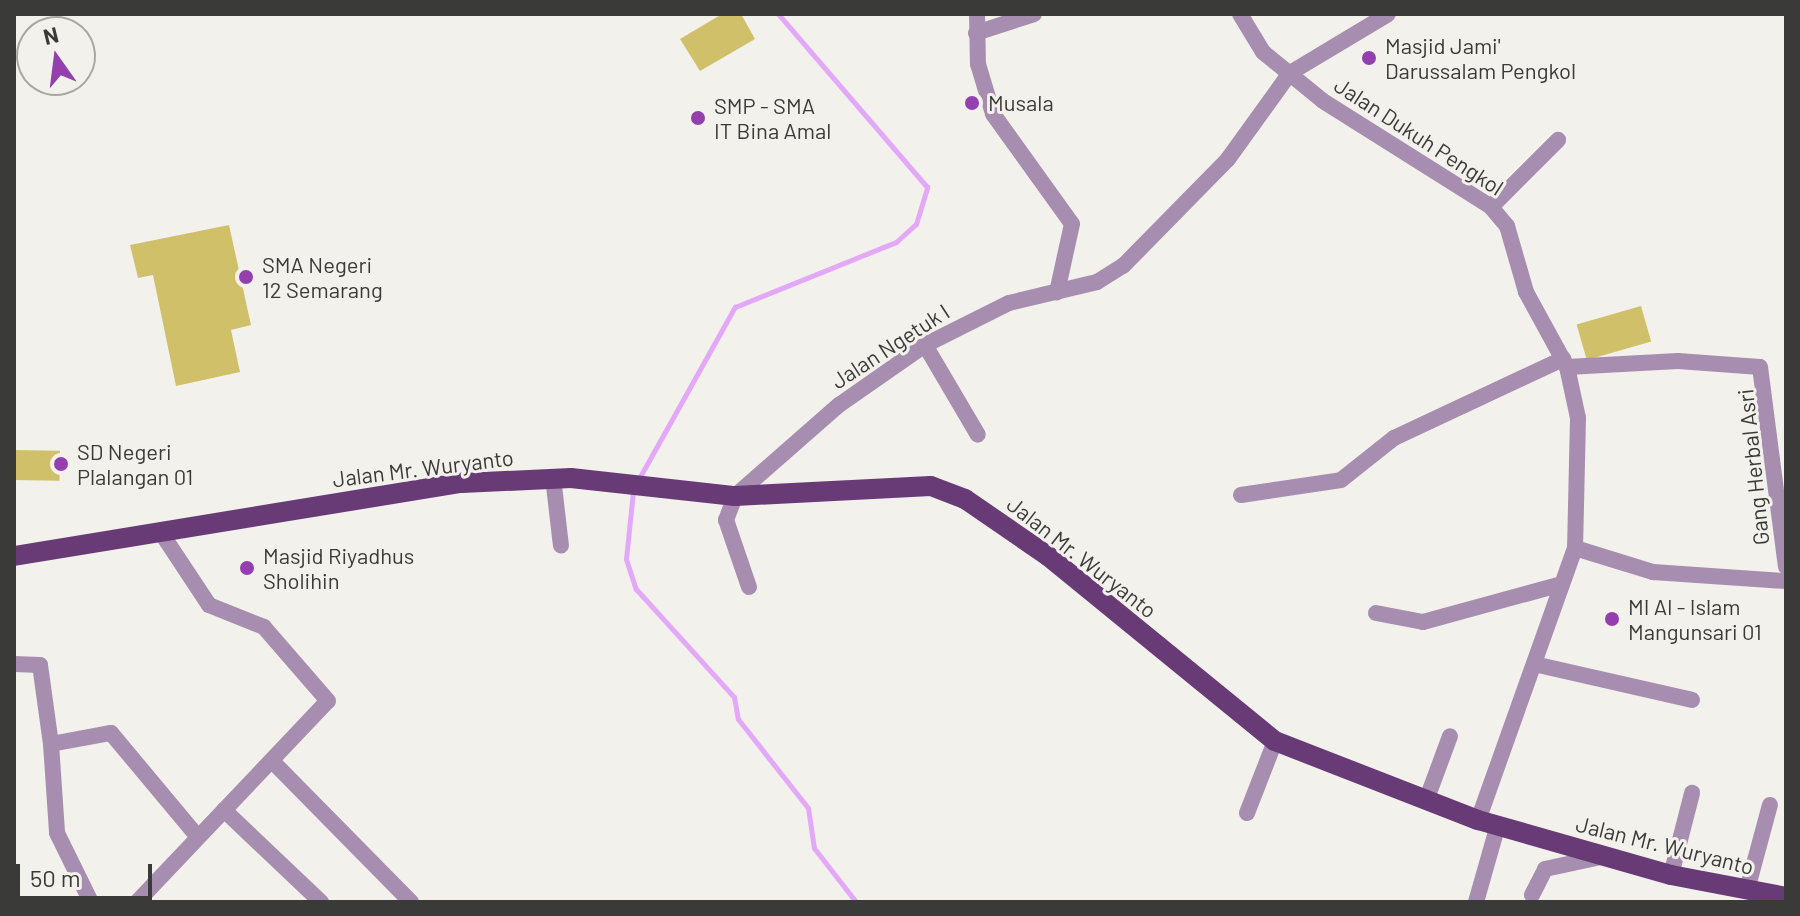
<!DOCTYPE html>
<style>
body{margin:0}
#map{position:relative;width:1800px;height:916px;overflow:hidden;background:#f2f1eb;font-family:Barlow,sans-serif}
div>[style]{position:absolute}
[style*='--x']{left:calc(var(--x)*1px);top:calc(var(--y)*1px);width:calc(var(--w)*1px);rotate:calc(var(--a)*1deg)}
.green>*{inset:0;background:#d1c06a;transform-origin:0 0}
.stream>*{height:5px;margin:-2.5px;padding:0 2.5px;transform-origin:2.5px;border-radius:2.5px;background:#e4a8f9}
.street>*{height:16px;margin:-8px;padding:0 8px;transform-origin:8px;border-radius:8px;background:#a78eb0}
.primary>*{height:20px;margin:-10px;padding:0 10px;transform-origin:10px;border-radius:10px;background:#683b77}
.dots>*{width:22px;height:22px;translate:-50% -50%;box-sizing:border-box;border:4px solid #f2f1eb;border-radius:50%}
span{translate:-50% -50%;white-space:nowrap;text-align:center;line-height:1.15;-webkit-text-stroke:6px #f2f1eb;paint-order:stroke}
.poi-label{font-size:22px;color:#3a3a38}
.left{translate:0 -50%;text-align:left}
.street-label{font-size:22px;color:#3a3a38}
.frame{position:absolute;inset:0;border:16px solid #3a3a38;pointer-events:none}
.north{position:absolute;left:16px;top:16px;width:80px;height:80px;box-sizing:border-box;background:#f2f1eb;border:2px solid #a8a8a3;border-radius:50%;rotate:346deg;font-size:22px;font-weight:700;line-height:32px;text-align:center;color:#3a3a38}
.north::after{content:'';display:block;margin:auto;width:28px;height:36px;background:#9340ae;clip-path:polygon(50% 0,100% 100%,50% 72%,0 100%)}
.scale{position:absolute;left:16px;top:864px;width:136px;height:36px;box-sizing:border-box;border:4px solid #3a3a38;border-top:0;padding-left:10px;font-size:24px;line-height:28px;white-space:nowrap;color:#3a3a38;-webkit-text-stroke:6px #f2f1eb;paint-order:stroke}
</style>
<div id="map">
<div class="green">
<div style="clip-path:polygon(722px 14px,741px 14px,755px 39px,700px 71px,680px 39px)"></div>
<div style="clip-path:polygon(229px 225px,251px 325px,231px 330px,240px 372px,176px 386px,153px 275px,138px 278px,130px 245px)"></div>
<div style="left:1641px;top:306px;width:37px;height:67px;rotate:74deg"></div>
<div style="left:14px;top:450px;width:46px;height:30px;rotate:1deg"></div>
</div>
<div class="stream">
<div style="--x:637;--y:482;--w:201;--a:-60.8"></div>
<div style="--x:735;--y:307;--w:174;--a:-22"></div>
<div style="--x:896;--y:242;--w:27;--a:-42"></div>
<div style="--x:916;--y:224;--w:39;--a:-73"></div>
<div style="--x:927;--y:187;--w:228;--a:-130.7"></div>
<div style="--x:633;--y:491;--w:68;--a:95.9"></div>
<div style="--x:626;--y:559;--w:32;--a:72"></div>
<div style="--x:636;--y:589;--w:146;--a:47.8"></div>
<div style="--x:734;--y:697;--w:22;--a:80"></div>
<div style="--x:738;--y:719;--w:113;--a:51.8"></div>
<div style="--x:808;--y:808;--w:40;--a:81.5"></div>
<div style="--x:814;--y:848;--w:68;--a:52.1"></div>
</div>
<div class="street">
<div style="--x:977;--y:14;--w:50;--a:88.9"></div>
<div style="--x:978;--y:64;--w:52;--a:73.3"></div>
<div style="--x:993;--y:114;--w:135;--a:54.3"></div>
<div style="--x:1072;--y:224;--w:70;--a:102.4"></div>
<div style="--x:1240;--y:14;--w:44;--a:58.8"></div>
<div style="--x:1263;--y:52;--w:77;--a:39.2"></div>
<div style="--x:1323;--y:101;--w:199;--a:32.2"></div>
<div style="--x:1491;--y:207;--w:25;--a:50"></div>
<div style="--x:1507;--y:226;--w:69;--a:73.9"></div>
<div style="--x:1526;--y:292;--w:85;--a:61.3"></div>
<div style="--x:1567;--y:367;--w:52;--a:77.8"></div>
<div style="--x:1578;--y:418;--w:130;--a:91.3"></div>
<div style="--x:1575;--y:548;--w:289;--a:109.6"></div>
<div style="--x:976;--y:33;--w:61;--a:-18.1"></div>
<div style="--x:1491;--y:207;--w:95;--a:-45"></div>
<div style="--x:925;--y:345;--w:104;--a:59.5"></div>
<div style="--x:1567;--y:367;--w:111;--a:-3.1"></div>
<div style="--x:1678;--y:361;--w:82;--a:4.2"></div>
<div style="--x:1760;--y:367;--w:201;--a:82.6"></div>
<div style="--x:553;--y:477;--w:69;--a:83.4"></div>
<div style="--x:1241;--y:495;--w:101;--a:-8.5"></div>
<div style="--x:1341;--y:480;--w:68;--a:-38.4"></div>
<div style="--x:1394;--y:438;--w:187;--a:-25.1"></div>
<div style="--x:1575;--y:548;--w:82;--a:17.1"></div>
<div style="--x:1653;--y:572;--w:133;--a:3.9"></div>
<div style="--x:749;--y:587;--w:71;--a:-108.9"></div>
<div style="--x:726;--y:520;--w:26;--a:-69"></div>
<div style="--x:735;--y:496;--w:138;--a:-41.2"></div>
<div style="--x:839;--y:405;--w:105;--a:-34.9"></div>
<div style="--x:925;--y:345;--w:94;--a:-26.6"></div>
<div style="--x:1009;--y:303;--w:90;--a:-13.4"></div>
<div style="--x:1097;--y:282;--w:31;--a:-32"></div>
<div style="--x:1123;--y:266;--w:150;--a:-45.5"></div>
<div style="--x:1228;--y:159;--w:106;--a:-54.2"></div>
<div style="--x:1290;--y:73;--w:114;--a:-31"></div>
<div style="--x:1376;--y:613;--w:48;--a:10.8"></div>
<div style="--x:1423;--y:622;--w:144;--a:-15.3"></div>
<div style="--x:14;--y:664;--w:26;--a:2"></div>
<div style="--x:40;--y:665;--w:80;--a:82.1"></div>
<div style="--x:51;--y:744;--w:61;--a:-10.4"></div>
<div style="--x:111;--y:733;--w:134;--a:50.1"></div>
<div style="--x:1534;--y:664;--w:162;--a:12.8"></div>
<div style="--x:51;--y:744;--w:89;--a:86.1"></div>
<div style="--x:57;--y:833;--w:77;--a:63.8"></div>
<div style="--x:273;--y:762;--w:197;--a:45.4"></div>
<div style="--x:1426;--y:801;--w:69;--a:-69.7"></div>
<div style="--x:224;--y:810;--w:134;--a:43.5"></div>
<div style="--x:1247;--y:813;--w:77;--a:-68.7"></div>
<div style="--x:1671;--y:875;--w:85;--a:-75.6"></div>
<div style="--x:1747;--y:890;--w:88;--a:-74.9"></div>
<div style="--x:1532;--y:895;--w:29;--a:-63"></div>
<div style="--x:1545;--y:869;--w:56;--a:-12.3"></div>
<div style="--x:137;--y:902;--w:277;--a:-46.5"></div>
<div style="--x:328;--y:701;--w:98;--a:-130.9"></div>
<div style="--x:264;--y:627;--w:59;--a:-158.2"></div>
<div style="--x:209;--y:605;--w:85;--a:-123.5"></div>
<div style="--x:1476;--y:902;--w:80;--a:-74.1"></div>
</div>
<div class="primary">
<div style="--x:14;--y:556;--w:454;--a:-9.3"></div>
<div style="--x:462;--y:483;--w:109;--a:-2.6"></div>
<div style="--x:571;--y:478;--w:165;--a:6.3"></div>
<div style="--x:735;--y:496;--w:196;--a:-2.9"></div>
<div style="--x:931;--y:486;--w:36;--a:21"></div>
<div style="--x:965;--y:499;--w:101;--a:34.5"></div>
<div style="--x:1048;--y:556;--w:293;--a:39.2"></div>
<div style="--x:1275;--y:741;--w:218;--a:21.3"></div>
<div style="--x:1478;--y:820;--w:201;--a:15.9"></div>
<div style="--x:1671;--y:875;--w:117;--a:10.8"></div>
</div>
<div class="dots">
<div style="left:1369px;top:58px;background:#9340ae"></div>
<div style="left:972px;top:103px;background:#9340ae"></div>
<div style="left:698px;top:118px;background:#9340ae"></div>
<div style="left:246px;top:277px;background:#9340ae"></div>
<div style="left:61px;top:464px;background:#9340ae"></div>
<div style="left:247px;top:568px;background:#9340ae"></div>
<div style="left:1612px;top:619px;background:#9340ae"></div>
</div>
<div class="poi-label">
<span class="left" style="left:1385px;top:58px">Masjid Jami'<br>Darussalam Pengkol</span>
<span class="left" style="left:988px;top:103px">Musala</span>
<span class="left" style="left:714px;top:118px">SMP - SMA<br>IT Bina Amal</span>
<span class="left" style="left:262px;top:277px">SMA Negeri<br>12 Semarang</span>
<span class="left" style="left:77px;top:464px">SD Negeri<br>Plalangan 01</span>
<span class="left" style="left:263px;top:568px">Masjid Riyadhus<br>Sholihin</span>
<span class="left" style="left:1628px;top:619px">MI Al - Islam<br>Mangunsari 01</span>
</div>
<div class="street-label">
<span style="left:1419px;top:136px;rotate:33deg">Jalan Dukuh Pengkol</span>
<span style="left:890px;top:346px;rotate:-33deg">Jalan Ngetuk I</span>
<span style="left:1753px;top:467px;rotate:-96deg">Gang Herbal Asri</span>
<span style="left:423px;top:468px;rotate:-7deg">Jalan Mr. Wuryanto</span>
<span style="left:1082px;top:557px;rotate:38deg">Jalan Mr. Wuryanto</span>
<span style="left:1665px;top:845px;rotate:14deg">Jalan Mr. Wuryanto</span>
</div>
<div class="frame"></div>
<div class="north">N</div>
<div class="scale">50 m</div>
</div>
